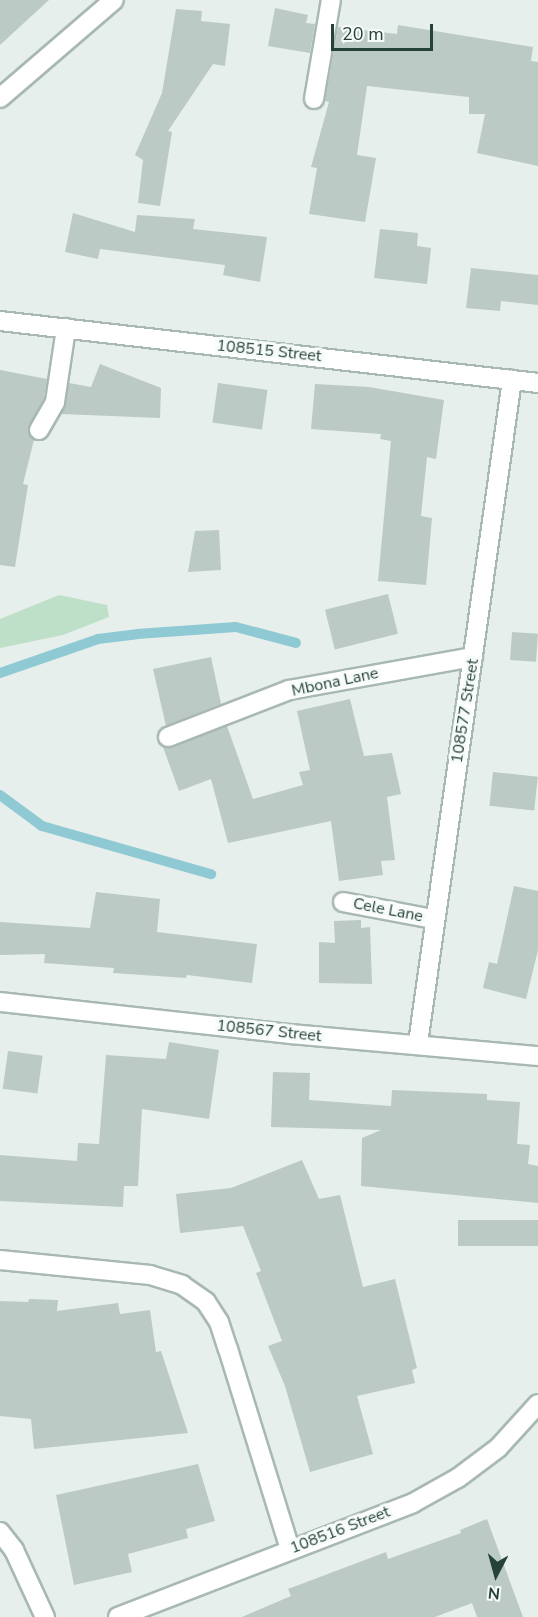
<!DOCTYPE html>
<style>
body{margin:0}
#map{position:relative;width:538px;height:1617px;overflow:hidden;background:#e6efeb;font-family:"Nunito Sans",sans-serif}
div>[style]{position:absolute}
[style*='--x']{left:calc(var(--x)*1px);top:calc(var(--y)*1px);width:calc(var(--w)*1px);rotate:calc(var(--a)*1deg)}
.green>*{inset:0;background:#bfe0c8}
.stream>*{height:10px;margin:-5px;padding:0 5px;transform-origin:5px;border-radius:5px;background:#8ec9d4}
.building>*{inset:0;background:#bbcac4;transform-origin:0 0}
.roads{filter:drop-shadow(2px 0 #a8b8b2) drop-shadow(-2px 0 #a8b8b2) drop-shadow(0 2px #a8b8b2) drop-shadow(0 -2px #a8b8b2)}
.service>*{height:18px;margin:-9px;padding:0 9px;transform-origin:9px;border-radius:9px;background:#fff}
.minor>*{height:18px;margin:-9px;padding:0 9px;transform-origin:9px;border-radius:9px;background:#fff}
span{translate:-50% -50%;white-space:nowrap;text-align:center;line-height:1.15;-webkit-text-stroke:6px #f7fbf9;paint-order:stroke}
.street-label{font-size:16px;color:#24423a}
.north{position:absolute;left:466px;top:1545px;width:60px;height:60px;-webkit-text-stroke:4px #f7fbf9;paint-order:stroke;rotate:186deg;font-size:16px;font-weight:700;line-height:24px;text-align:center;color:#24423a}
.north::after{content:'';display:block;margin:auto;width:21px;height:27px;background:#24423a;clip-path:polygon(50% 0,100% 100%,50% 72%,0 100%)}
.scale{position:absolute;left:331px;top:24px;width:102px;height:27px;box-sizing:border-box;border:3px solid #24423a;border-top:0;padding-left:8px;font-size:18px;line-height:21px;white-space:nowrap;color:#24423a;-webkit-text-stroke:4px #f7fbf9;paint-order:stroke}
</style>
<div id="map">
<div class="green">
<div style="clip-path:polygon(59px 595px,107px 605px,109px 617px,63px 635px,0 648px,0 619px)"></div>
</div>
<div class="stream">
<div style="--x:0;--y:673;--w:104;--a:-19.1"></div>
<div style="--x:98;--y:639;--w:39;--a:-7"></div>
<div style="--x:137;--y:634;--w:99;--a:-4"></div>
<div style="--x:236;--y:627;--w:62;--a:14.9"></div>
<div style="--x:0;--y:795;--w:52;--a:36.4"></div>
<div style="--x:42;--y:826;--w:176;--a:15.9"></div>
</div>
<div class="building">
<div style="clip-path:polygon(0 0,49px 0,0 45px)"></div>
<div style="clip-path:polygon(275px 8px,308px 15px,306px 23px,315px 24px,310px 53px,268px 46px)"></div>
<div style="clip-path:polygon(176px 9px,202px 11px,201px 21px,230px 24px,225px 66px,213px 64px,168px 131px,172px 132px,160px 206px,138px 203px,143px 160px,135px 155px,162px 93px)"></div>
<div style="clip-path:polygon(398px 25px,533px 47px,531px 61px,538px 62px,538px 166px,477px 153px,485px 114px,469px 114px,469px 97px,367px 86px,357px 155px,376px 158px,365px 222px,309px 214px,317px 168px,311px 167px,329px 102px,325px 101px,338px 27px,397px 34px)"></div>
<div style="clip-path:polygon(73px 213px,135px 232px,137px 215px,195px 219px,193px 229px,267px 237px,260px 282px,223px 275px,225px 265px,100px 249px,98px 259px,65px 252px)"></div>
<div style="clip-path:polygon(380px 229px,418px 233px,417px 246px,431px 248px,427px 284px,374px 278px)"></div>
<div style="clip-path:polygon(471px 268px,538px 275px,538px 305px,501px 301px,500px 311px,466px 308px)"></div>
<div style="clip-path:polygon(100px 364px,161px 388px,160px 418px,61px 414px,69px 383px,91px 387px)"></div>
<div style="clip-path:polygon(0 370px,47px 379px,44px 398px,28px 429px,34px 440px,23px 484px,28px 485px,15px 567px,0 565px)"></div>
<div style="left:218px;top:383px;width:50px;height:40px;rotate:8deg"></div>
<div style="clip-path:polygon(315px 384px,369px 387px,444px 400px,436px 459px,427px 457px,421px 516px,432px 518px,426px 585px,378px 581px,391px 441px,380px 439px,381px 434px,311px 429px)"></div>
<div style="clip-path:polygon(219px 530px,221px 570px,188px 572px,195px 531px)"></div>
<div style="left:388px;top:594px;width:41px;height:65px;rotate:76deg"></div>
<div style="left:512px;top:632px;width:26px;height:28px;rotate:4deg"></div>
<div style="clip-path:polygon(211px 657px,221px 704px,166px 726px,153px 669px)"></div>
<div style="clip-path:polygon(350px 699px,364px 756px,392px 753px,401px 794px,387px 797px,395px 860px,381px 861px,383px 875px,339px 881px,331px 821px,228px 843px,211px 779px,179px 791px,163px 747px,172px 747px,227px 726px,253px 799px,303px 785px,299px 772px,310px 770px,297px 711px)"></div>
<div style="left:493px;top:772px;width:45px;height:34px;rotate:6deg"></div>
<div style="clip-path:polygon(514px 886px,538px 891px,538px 950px,526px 999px,483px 988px,489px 962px,497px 964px)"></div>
<div style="clip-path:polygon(96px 892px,160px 899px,157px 932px,257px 944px,252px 983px,187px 975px,186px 978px,113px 973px,114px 968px,44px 963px,45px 954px,0 955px,0 922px,90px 928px)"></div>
<div style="clip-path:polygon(361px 920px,361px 928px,370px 927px,372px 984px,319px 983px,319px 942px,335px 943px,334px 921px)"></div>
<div style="clip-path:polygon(169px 1042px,219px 1050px,209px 1119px,142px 1109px,138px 1186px,124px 1186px,123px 1207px,0 1201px,0 1155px,77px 1161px,78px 1143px,99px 1144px,106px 1055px,166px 1059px)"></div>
<div style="left:8px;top:1051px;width:35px;height:38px;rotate:8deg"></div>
<div style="clip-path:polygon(273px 1072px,310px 1073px,309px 1100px,391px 1106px,392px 1090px,487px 1094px,487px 1100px,520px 1102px,517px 1144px,530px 1145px,528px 1164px,538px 1166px,538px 1203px,361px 1186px,362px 1138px,381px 1130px,271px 1127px)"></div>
<div style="clip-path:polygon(302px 1160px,319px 1199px,340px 1195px,363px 1287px,395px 1279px,417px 1368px,412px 1370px,415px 1383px,357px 1396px,373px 1454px,310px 1472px,285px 1386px,268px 1346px,282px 1341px,256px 1273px,261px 1271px,243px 1226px,180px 1233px,176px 1194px,231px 1188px)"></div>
<div style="left:538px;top:1220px;width:26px;height:80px;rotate:90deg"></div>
<div style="clip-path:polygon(29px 1299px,58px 1300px,57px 1311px,118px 1303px,120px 1314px,150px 1310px,156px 1352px,161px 1351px,188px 1433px,34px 1449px,31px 1419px,0 1416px,0 1301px,28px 1302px)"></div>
<div style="clip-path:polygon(198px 1464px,215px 1521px,186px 1529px,188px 1538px,128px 1554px,132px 1572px,74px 1585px,56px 1495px)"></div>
<div style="clip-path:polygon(487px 1519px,523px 1617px,477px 1617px,472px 1603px,435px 1617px,242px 1617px,291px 1596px,288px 1589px,386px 1552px,388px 1559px,461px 1533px,460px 1530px)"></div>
</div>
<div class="roads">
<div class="service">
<div style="--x:314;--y:99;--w:100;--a:-80.3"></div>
<div style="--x:39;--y:430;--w:32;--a:-60"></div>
<div style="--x:55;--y:402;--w:75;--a:-81.5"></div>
</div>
<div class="minor">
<div style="--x:0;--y:98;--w:150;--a:-40.7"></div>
<div style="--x:0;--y:321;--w:542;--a:6.57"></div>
<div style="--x:168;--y:737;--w:130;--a:-21.2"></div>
<div style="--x:289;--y:690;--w:187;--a:-10.2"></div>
<div style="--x:343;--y:902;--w:92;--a:10.7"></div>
<div style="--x:0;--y:1002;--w:293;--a:6.3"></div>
<div style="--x:291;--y:1034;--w:248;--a:5.1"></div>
<div style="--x:418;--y:1043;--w:670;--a:-81.93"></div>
<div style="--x:0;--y:1260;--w:151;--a:5.7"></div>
<div style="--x:150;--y:1275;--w:34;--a:17"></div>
<div style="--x:182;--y:1285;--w:29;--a:35"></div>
<div style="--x:206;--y:1302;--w:24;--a:57"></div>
<div style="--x:219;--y:1322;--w:28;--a:72"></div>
<div style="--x:228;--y:1349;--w:209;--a:72.8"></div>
<div style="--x:0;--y:1532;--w:23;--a:52"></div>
<div style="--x:14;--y:1550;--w:74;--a:65.2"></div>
<div style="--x:118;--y:1617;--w:316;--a:-21.1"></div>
<div style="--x:413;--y:1503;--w:51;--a:-29.1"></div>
<div style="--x:458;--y:1478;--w:50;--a:-36.9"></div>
<div style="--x:498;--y:1448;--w:59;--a:-47.7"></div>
</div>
</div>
<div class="street-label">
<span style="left:269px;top:351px;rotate:6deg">108515 Street</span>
<span style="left:335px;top:682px;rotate:-12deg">Mbona Lane</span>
<span style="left:465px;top:711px;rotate:-81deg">108577 Street</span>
<span style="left:388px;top:910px;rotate:11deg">Cele Lane</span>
<span style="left:269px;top:1031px;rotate:6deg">108567 Street</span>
<span style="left:340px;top:1530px;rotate:-21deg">108516 Street</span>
</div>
<div class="north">N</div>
<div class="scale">20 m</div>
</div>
